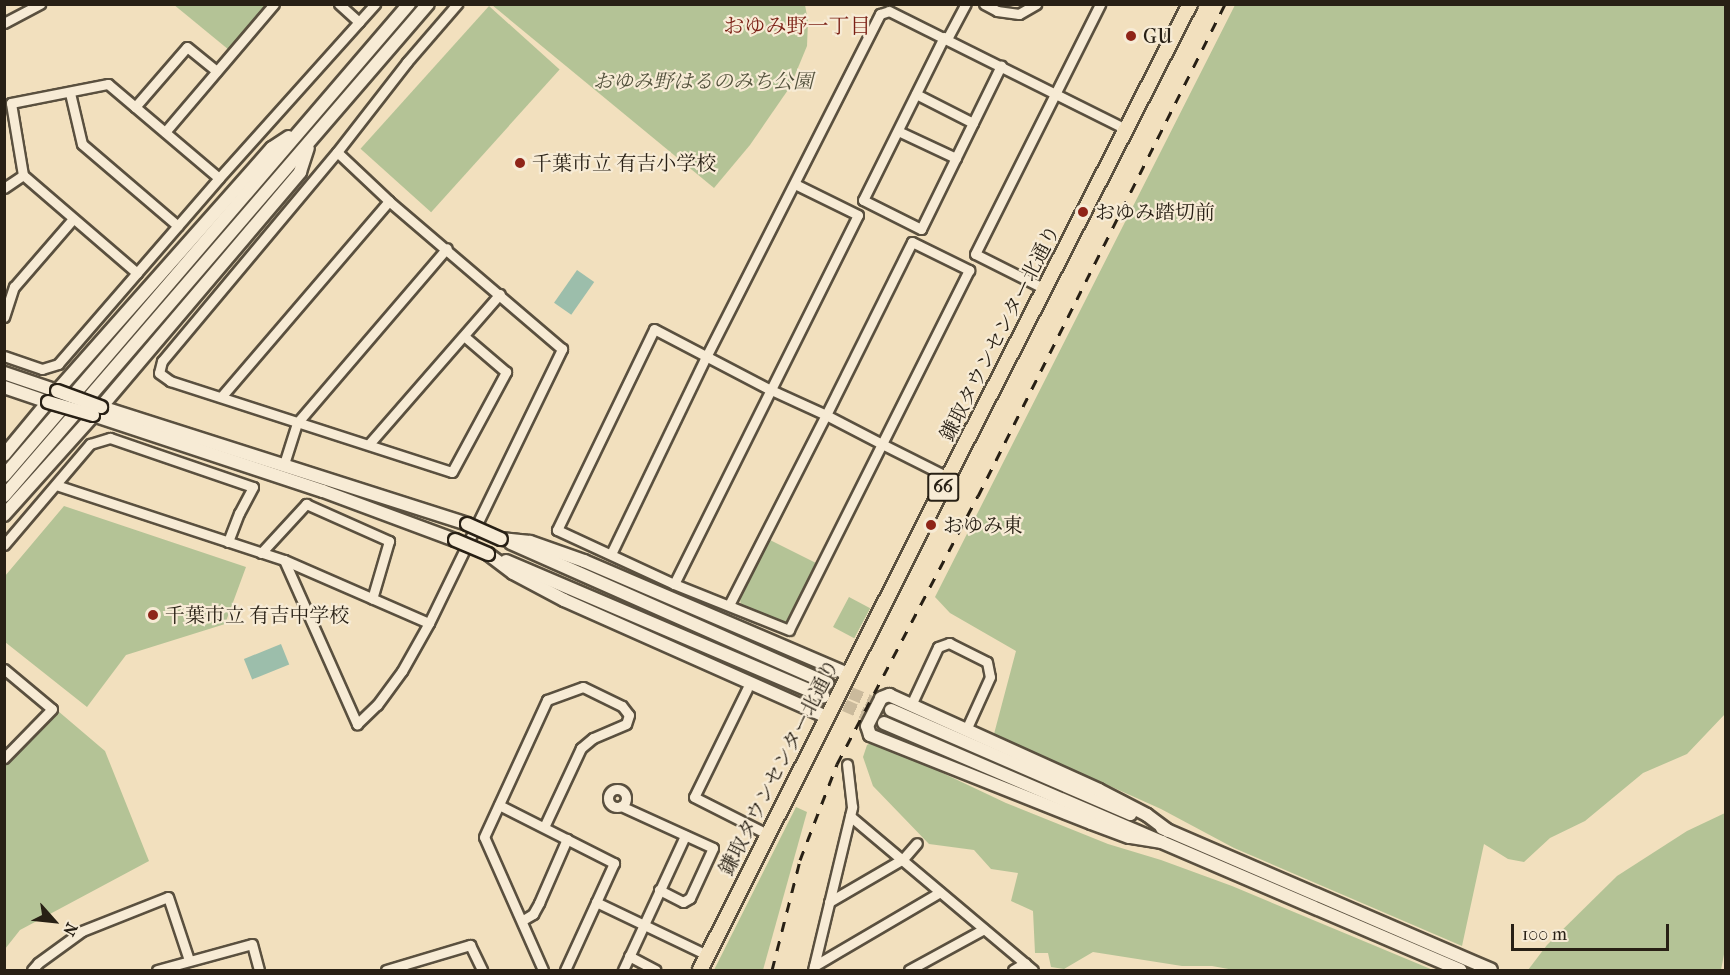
<!DOCTYPE html>
<meta charset="utf-8">
<style>
body{margin:0}
#map{position:relative;width:1730px;height:975px;overflow:hidden;background:#f2e0be;font-family:"IM FELL French Canon","Noto Serif JP",serif}
div>[style]{position:absolute}
[style*='--x']{left:calc(var(--x)*1px);top:calc(var(--y)*1px);width:calc(var(--w)*1px);rotate:calc(var(--a)*1deg)}
.green>*{inset:0;background:#b4c396;transform-origin:0 0}
.water>*{inset:0;background:#9cbeab;transform-origin:0 0}
.secondary-tunnel>*{height:12px;margin-top:-6px;transform-origin:0;background:repeating-linear-gradient(90deg,#caba9c 0 12px,transparent 0 18px)}
.roads{filter:drop-shadow(2px 0 #5a503f) drop-shadow(-2px 0 #5a503f) drop-shadow(0 2px #5a503f) drop-shadow(0 -2px #5a503f)}
.street>*{height:9px;margin:-4.5px;padding:0 4.5px;transform-origin:4.5px;border-radius:4.5px;background:#f7ebd5}
.street>.ring{margin:-4.5px;padding:0;box-sizing:content-box;background:none;border:9px solid #f7ebd5;border-radius:50%}
.secondary>*{height:12px;margin:-6px;padding:0 6px;transform-origin:6px;border-radius:6px;background:#f7ebd5}
.primary>*{height:14px;margin:-7px;padding:0 7px;transform-origin:7px;border-radius:7px;background:#f2e0be}
.rail>*{height:3px;margin-top:-1.5px;transform-origin:0;background:repeating-linear-gradient(90deg,#282015 0 10px,transparent 0 20px)}
.bridges{filter:drop-shadow(2px 0 #282015) drop-shadow(-2px 0 #282015) drop-shadow(0 2px #282015) drop-shadow(0 -2px #282015)}
.secondary-bridge>*{height:12px;margin:-6px;padding:0 6px;transform-origin:6px;border-radius:6px;background:#f7ebd5}
.dots>*{width:16px;height:16px;translate:-50% -50%;box-sizing:border-box;border:3px solid #f7ebd5;border-radius:50%}
span{translate:-50% -50%;white-space:nowrap;text-align:center;line-height:1.15;-webkit-text-stroke:4.5px #f7ebd5;paint-order:stroke}
.shield-label span{padding:2px 4px;background:#f7ebd5;border:2px solid;border-radius:4px;-webkit-text-stroke-width:0}
.shield-label{font-size:18px;color:#282015;font-weight:700}
.poi-label{font-size:20px;color:#282015}
.left{translate:0 -50%;text-align:left}
.park-label{font-size:20px;color:#52513c;font-style:italic}
.street-label{font-size:20px;color:#282015}
.neighbourhood-label{font-size:21px;color:#7a1f14}
.frame{position:absolute;inset:0;border:6px solid #282015;pointer-events:none}
.north{position:absolute;left:24px;top:891px;width:60px;height:60px;-webkit-text-stroke:4px #f7ebd5;paint-order:stroke;rotate:117deg;font-size:16px;font-weight:700;line-height:24px;text-align:center;color:#282015}
.north::after{content:'';display:block;margin:auto;width:21px;height:27px;background:#282015;clip-path:polygon(50% 0,100% 100%,50% 72%,0 100%)}
.scale{position:absolute;left:1511px;top:924px;width:158px;height:27px;box-sizing:border-box;border:3px solid #282015;border-top:0;padding-left:8px;font-size:18px;line-height:21px;white-space:nowrap;color:#282015;-webkit-text-stroke:4px #f7ebd5;paint-order:stroke}
</style>
<div id="map">
<div class="green">
<div style="clip-path:polygon(173px 4px,269px 5px,229px 50px)"></div>
<div style="clip-path:polygon(492px 5px,805px 5px,808px 21px,807px 46px,790px 87px,750px 145px,714px 188px)"></div>
<div style="clip-path:polygon(1235px 5px,1725px 5px,1725px 714px,1687px 754px,1643px 773px,1585px 821px,1550px 838px,1524px 862px,1508px 859px,1484px 844px,1462px 946px,1234px 848px,1161px 809px,994px 734px,1016px 651px,950px 613px,935px 597px)"></div>
<div style="left:489px;top:6px;width:95px;height:192px;rotate:42deg"></div>
<div style="clip-path:polygon(64px 506px,246px 567px,225px 624px,126px 655px,87px 707px,5px 642px,5px 576px)"></div>
<div style="clip-path:polygon(768px 539px,816px 563px,788px 622px,783px 624px,741px 606px,740px 599px)"></div>
<div style="left:849px;top:597px;width:24px;height:34px;rotate:28deg"></div>
<div style="clip-path:polygon(58px 711px,105px 751px,149px 861px,20px 930px,5px 949px,5px 764px)"></div>
<div style="clip-path:polygon(875px 741px,1006px 803px,1108px 844px,1161px 860px,1232px 886px,1433px 970px,1234px 970px,1212px 966px,1182px 966px,1093px 952px,1064px 969px,1051px 967px,1048px 953px,1035px 953px,1033px 911px,1011px 901px,1018px 873px,991px 869px,974px 850px,929px 844px,873px 786px,863px 757px,867px 745px)"></div>
<div style="clip-path:polygon(796px 807px,807px 812px,763px 970px,714px 970px)"></div>
<div style="clip-path:polygon(1725px 813px,1726px 944px,1721px 970px,1528px 970px,1547px 945px,1617px 876px,1687px 831px)"></div>
</div>
<div class="water">
<div style="left:577px;top:270px;width:21px;height:40px;rotate:35deg"></div>
<div style="left:281px;top:644px;width:22px;height:40px;rotate:68deg"></div>
</div>
<div class="secondary-tunnel">
<div style="--x:834;--y:686;--w:62;--a:22.8"></div>
<div style="--x:828;--y:698;--w:57;--a:23.9"></div>
</div>
<div class="roads">
<div class="street">
<div style="--x:339;--y:4;--w:27;--a:42"></div>
<div style="--x:984;--y:4;--w:15;--a:28"></div>
<div style="--x:997;--y:11;--w:22;--a:8"></div>
<div style="--x:1019;--y:14;--w:20;--a:-30"></div>
<div style="--x:4;--y:23;--w:41;--a:-27.8"></div>
<div style="--x:944;--y:37;--w:182;--a:116.4"></div>
<div style="--x:863;--y:200;--w:65;--a:26.6"></div>
<div style="--x:921;--y:229;--w:182;--a:-63.9"></div>
<div style="--x:947;--y:39;--w:40;--a:-62"></div>
<div style="--x:70;--y:93;--w:52;--a:76.8"></div>
<div style="--x:82;--y:144;--w:126;--a:40.5"></div>
<div style="--x:916;--y:94;--w:64;--a:27"></div>
<div style="--x:135;--y:107;--w:79;--a:-49.1"></div>
<div style="--x:187;--y:47;--w:38;--a:39"></div>
<div style="--x:898;--y:131;--w:64;--a:25"></div>
<div style="--x:165;--y:132;--w:168;--a:-49.6"></div>
<div style="--x:337;--y:152;--w:273;--a:129.9"></div>
<div style="--x:162;--y:361;--w:12;--a:104"></div>
<div style="--x:159;--y:373;--w:14;--a:36"></div>
<div style="--x:170;--y:381;--w:296;--a:17.9"></div>
<div style="--x:452;--y:472;--w:114;--a:-61.6"></div>
<div style="--x:506;--y:372;--w:54;--a:-139.5"></div>
<div style="--x:4;--y:188;--w:23;--a:-34"></div>
<div style="--x:137;--y:273;--w:150;--a:-139.3"></div>
<div style="--x:23;--y:175;--w:73;--a:-99.5"></div>
<div style="--x:11;--y:103;--w:99;--a:-11.1"></div>
<div style="--x:108;--y:84;--w:145;--a:40.3"></div>
<div style="--x:1045;--y:289;--w:78;--a:-153.4"></div>
<div style="--x:975;--y:254;--w:280;--a:-63.4"></div>
<div style="--x:4;--y:317;--w:32;--a:-72"></div>
<div style="--x:14;--y:287;--w:90;--a:-49.1"></div>
<div style="--x:4;--y:356;--w:40;--a:18.9"></div>
<div style="--x:42;--y:369;--w:17;--a:-17"></div>
<div style="--x:58;--y:364;--w:246;--a:-49.1"></div>
<div style="--x:219;--y:178;--w:234;--a:-48.1"></div>
<div style="--x:221;--y:397;--w:258;--a:-49.4"></div>
<div style="--x:369;--y:444;--w:199;--a:-48.9"></div>
<div style="--x:284;--y:464;--w:43;--a:-72.4"></div>
<div style="--x:297;--y:423;--w:230;--a:-49.4"></div>
<div style="--x:56;--y:485;--w:240;--a:18.2"></div>
<div style="--x:284;--y:560;--w:158;--a:23.5"></div>
<div style="--x:4;--y:545;--w:133;--a:-49.6"></div>
<div style="--x:90;--y:444;--w:21;--a:-17"></div>
<div style="--x:110;--y:438;--w:151;--a:18.9"></div>
<div style="--x:253;--y:487;--w:30;--a:118"></div>
<div style="--x:239;--y:513;--w:31;--a:111"></div>
<div style="--x:261;--y:553;--w:67;--a:-47.4"></div>
<div style="--x:306;--y:504;--w:91;--a:24"></div>
<div style="--x:389;--y:541;--w:60;--a:106.3"></div>
<div style="--x:611;--y:554;--w:219;--a:-64.3"></div>
<div style="--x:706;--y:357;--w:385;--a:-63.1"></div>
<div style="--x:880;--y:14;--w:9;--a:-18"></div>
<div style="--x:889;--y:11;--w:265;--a:26.5"></div>
<div style="--x:284;--y:560;--w:180;--a:66"></div>
<div style="--x:357;--y:724;--w:28;--a:-44"></div>
<div style="--x:377;--y:705;--w:42;--a:-53.7"></div>
<div style="--x:402;--y:671;--w:55;--a:-60.6"></div>
<div style="--x:429;--y:623;--w:305;--a:-64.1"></div>
<div style="--x:562;--y:349;--w:228;--a:-139.5"></div>
<div style="--x:389;--y:201;--w:71;--a:-136.7"></div>
<div style="--x:337;--y:152;--w:114;--a:-52.1"></div>
<div style="--x:407;--y:62;--w:77;--a:-49.2"></div>
<div style="--x:674;--y:584;--w:412;--a:-63.5"></div>
<div style="--x:858;--y:215;--w:70;--a:-153.8"></div>
<div style="--x:729;--y:605;--w:213;--a:-63"></div>
<div style="--x:826;--y:415;--w:193;--a:-63.6"></div>
<div style="--x:912;--y:242;--w:64;--a:26.2"></div>
<div style="--x:969;--y:270;--w:402;--a:116.6"></div>
<div style="--x:789;--y:630;--w:124;--a:-158.2"></div>
<div style="--x:674;--y:584;--w:129;--a:-155.2"></div>
<div style="--x:557;--y:530;--w:223;--a:-64.2"></div>
<div style="--x:654;--y:329;--w:130;--a:27.6"></div>
<div style="--x:769;--y:389;--w:63;--a:24.5"></div>
<div style="--x:826;--y:415;--w:63;--a:27.4"></div>
<div style="--x:882;--y:444;--w:74;--a:26.6"></div>
<div style="--x:4;--y:669;--w:62;--a:39.8"></div>
<div style="--x:52;--y:709;--w:69;--a:134.4"></div>
<div style="--x:747;--y:689;--w:120;--a:116.1"></div>
<div style="--x:694;--y:797;--w:82;--a:26.9"></div>
<div style="--x:911;--y:705;--w:64;--a:-65"></div>
<div style="--x:938;--y:647;--w:12;--a:-20"></div>
<div style="--x:949;--y:643;--w:42;--a:26.6"></div>
<div style="--x:987;--y:662;--w:15;--a:79"></div>
<div style="--x:990;--y:677;--w:58;--a:114.4"></div>
<div class="ring" style="left:608px;top:789px;width:9px;height:9px"></div>
<div style="--x:499;--y:805;--w:129;--a:26.8"></div>
<div style="--x:614;--y:863;--w:118;--a:114.6"></div>
<div style="--x:621;--y:806;--w:101;--a:24.5"></div>
<div style="--x:713;--y:848;--w:55;--a:114.7"></div>
<div style="--x:690;--y:898;--w:8;--a:150"></div>
<div style="--x:683;--y:902;--w:27;--a:-153"></div>
<div style="--x:850;--y:816;--w:239;--a:40.1"></div>
<div style="--x:596;--y:902;--w:123;--a:25.5"></div>
<div style="--x:829;--y:902;--w:86;--a:-30.2"></div>
<div style="--x:903;--y:859;--w:21;--a:-49"></div>
<div style="--x:523;--y:920;--w:12;--a:-31"></div>
<div style="--x:533;--y:914;--w:13;--a:-61"></div>
<div style="--x:539;--y:903;--w:70;--a:-66.4"></div>
<div style="--x:629;--y:956;--w:30;--a:28"></div>
<div style="--x:814;--y:966;--w:146;--a:-30.4"></div>
<div style="--x:32;--y:970;--w:9;--a:-49"></div>
<div style="--x:38;--y:963;--w:54;--a:-36"></div>
<div style="--x:82;--y:931;--w:92;--a:-21.6"></div>
<div style="--x:168;--y:897;--w:66;--a:71.6"></div>
<div style="--x:157;--y:970;--w:98;--a:-15.3"></div>
<div style="--x:252;--y:944;--w:27;--a:75"></div>
<div style="--x:386;--y:970;--w:88;--a:-16.6"></div>
<div style="--x:470;--y:945;--w:28;--a:64"></div>
<div style="--x:543;--y:970;--w:145;--a:-113.9"></div>
<div style="--x:484;--y:837;--w:151;--a:-65.3"></div>
<div style="--x:547;--y:700;--w:38;--a:-20"></div>
<div style="--x:583;--y:687;--w:43;--a:26"></div>
<div style="--x:622;--y:706;--w:11;--a:52"></div>
<div style="--x:629;--y:715;--w:9;--a:108"></div>
<div style="--x:626;--y:724;--w:36;--a:157"></div>
<div style="--x:593;--y:738;--w:16;--a:140"></div>
<div style="--x:581;--y:748;--w:87;--a:115.1"></div>
<div style="--x:623;--y:970;--w:148;--a:-65.2"></div>
<div style="--x:813;--y:970;--w:168;--a:-76.5"></div>
<div style="--x:852;--y:807;--w:43;--a:-96.6"></div>
<div style="--x:909;--y:970;--w:85;--a:-28.7"></div>
<div style="--x:1013;--y:970;--w:14;--a:-30"></div>
</div>
<div class="secondary">
<div style="--x:4;--y:373;--w:56;--a:18.8"></div>
<div style="--x:4;--y:387;--w:46;--a:18.8"></div>
<div style="--x:101;--y:407;--w:384;--a:17.7"></div>
<div style="--x:93;--y:415;--w:242;--a:18.3"></div>
<div style="--x:323;--y:491;--w:141;--a:20.4"></div>
<div style="--x:4;--y:455;--w:83;--a:-50.4"></div>
<div style="--x:57;--y:391;--w:324;--a:-48.5"></div>
<div style="--x:272;--y:148;--w:20;--a:-33"></div>
<div style="--x:4;--y:476;--w:622;--a:-49.37"></div>
<div style="--x:4;--y:496;--w:649;--a:-49.25"></div>
<div style="--x:4;--y:515;--w:145;--a:-48.1"></div>
<div style="--x:101;--y:407;--w:308;--a:-49.7"></div>
<div style="--x:300;--y:172;--w:25;--a:-72"></div>
<div style="--x:501;--y:539;--w:29;--a:6"></div>
<div style="--x:530;--y:542;--w:57;--a:19.4"></div>
<div style="--x:584;--y:561;--w:287;--a:23.2"></div>
<div style="--x:511;--y:543;--w:346;--a:23.9"></div>
<div style="--x:488;--y:554;--w:31;--a:37"></div>
<div style="--x:513;--y:573;--w:58;--a:27.9"></div>
<div style="--x:564;--y:600;--w:288;--a:24"></div>
<div style="--x:506;--y:561;--w:345;--a:23.1"></div>
<div style="--x:891;--y:710;--w:261;--a:23.5"></div>
<div style="--x:884;--y:723;--w:627;--a:23.21"></div>
<div style="--x:1162;--y:828;--w:358;--a:23.3"></div>
<div style="--x:1162;--y:842;--w:33;--a:-171"></div>
<div style="--x:1129;--y:837;--w:40;--a:-159.8"></div>
<div style="--x:1091;--y:823;--w:238;--a:-158.3"></div>
<div style="--x:870;--y:735;--w:9;--a:-108"></div>
<div style="--x:867;--y:726;--w:31;--a:-63"></div>
<div style="--x:881;--y:698;--w:9;--a:-21"></div>
<div style="--x:889;--y:695;--w:230;--a:24.3"></div>
<div style="--x:1099;--y:790;--w:54;--a:27.5"></div>
<div style="--x:1147;--y:815;--w:26;--a:37"></div>
</div>
<div class="primary">
<div style="--x:700;--y:970;--w:552;--a:-63.3"></div>
<div style="--x:948;--y:477;--w:531;--a:-62.9"></div>
</div>
</div>
<div class="rail">
<div style="--x:772;--y:970;--w:114;--a:-75.7"></div>
<div style="--x:800;--y:860;--w:103;--a:-68.9"></div>
<div style="--x:837;--y:764;--w:303;--a:-62.3"></div>
<div style="--x:978;--y:496;--w:551;--a:-63.34"></div>
</div>
<div class="bridges">
<div class="secondary-bridge">
<div style="--x:57;--y:391;--w:47;--a:20"></div>
<div style="--x:48;--y:402;--w:47;--a:16.1"></div>
<div style="--x:467;--y:524;--w:37;--a:24"></div>
<div style="--x:455;--y:540;--w:36;--a:23"></div>
</div>
</div>
<div class="dots">
<div style="left:1131px;top:36px;background:#8f2418"></div>
<div style="left:520px;top:163px;background:#8f2418"></div>
<div style="left:1083px;top:212px;background:#8f2418"></div>
<div style="left:931px;top:525px;background:#8f2418"></div>
<div style="left:153px;top:615px;background:#8f2418"></div>
</div>
<div class="shield-label">
<span style="left:943px;top:487px">66</span>
</div>
<div class="poi-label">
<span class="left" style="left:1143px;top:36px">GU</span>
<span class="left" style="left:532px;top:163px">千葉市立 有吉小学校</span>
<span class="left" style="left:1095px;top:212px">おゆみ踏切前</span>
<span class="left" style="left:943px;top:525px">おゆみ東</span>
<span class="left" style="left:165px;top:615px">千葉市立 有吉中学校</span>
</div>
<div class="park-label">
<span style="left:703px;top:81px">おゆみ野はるのみち公園</span>
</div>
<div class="street-label">
<span style="left:1000px;top:333px;rotate:-63deg">鎌取タウンセンター北通り</span>
<span style="left:779px;top:767px;rotate:-63deg">鎌取タウンセンター北通り</span>
</div>
<div class="neighbourhood-label">
<span style="left:797px;top:26px">おゆみ野一丁目</span>
</div>
<div class="frame"></div>
<div class="north">N</div>
<div class="scale">100 m</div>
</div>
